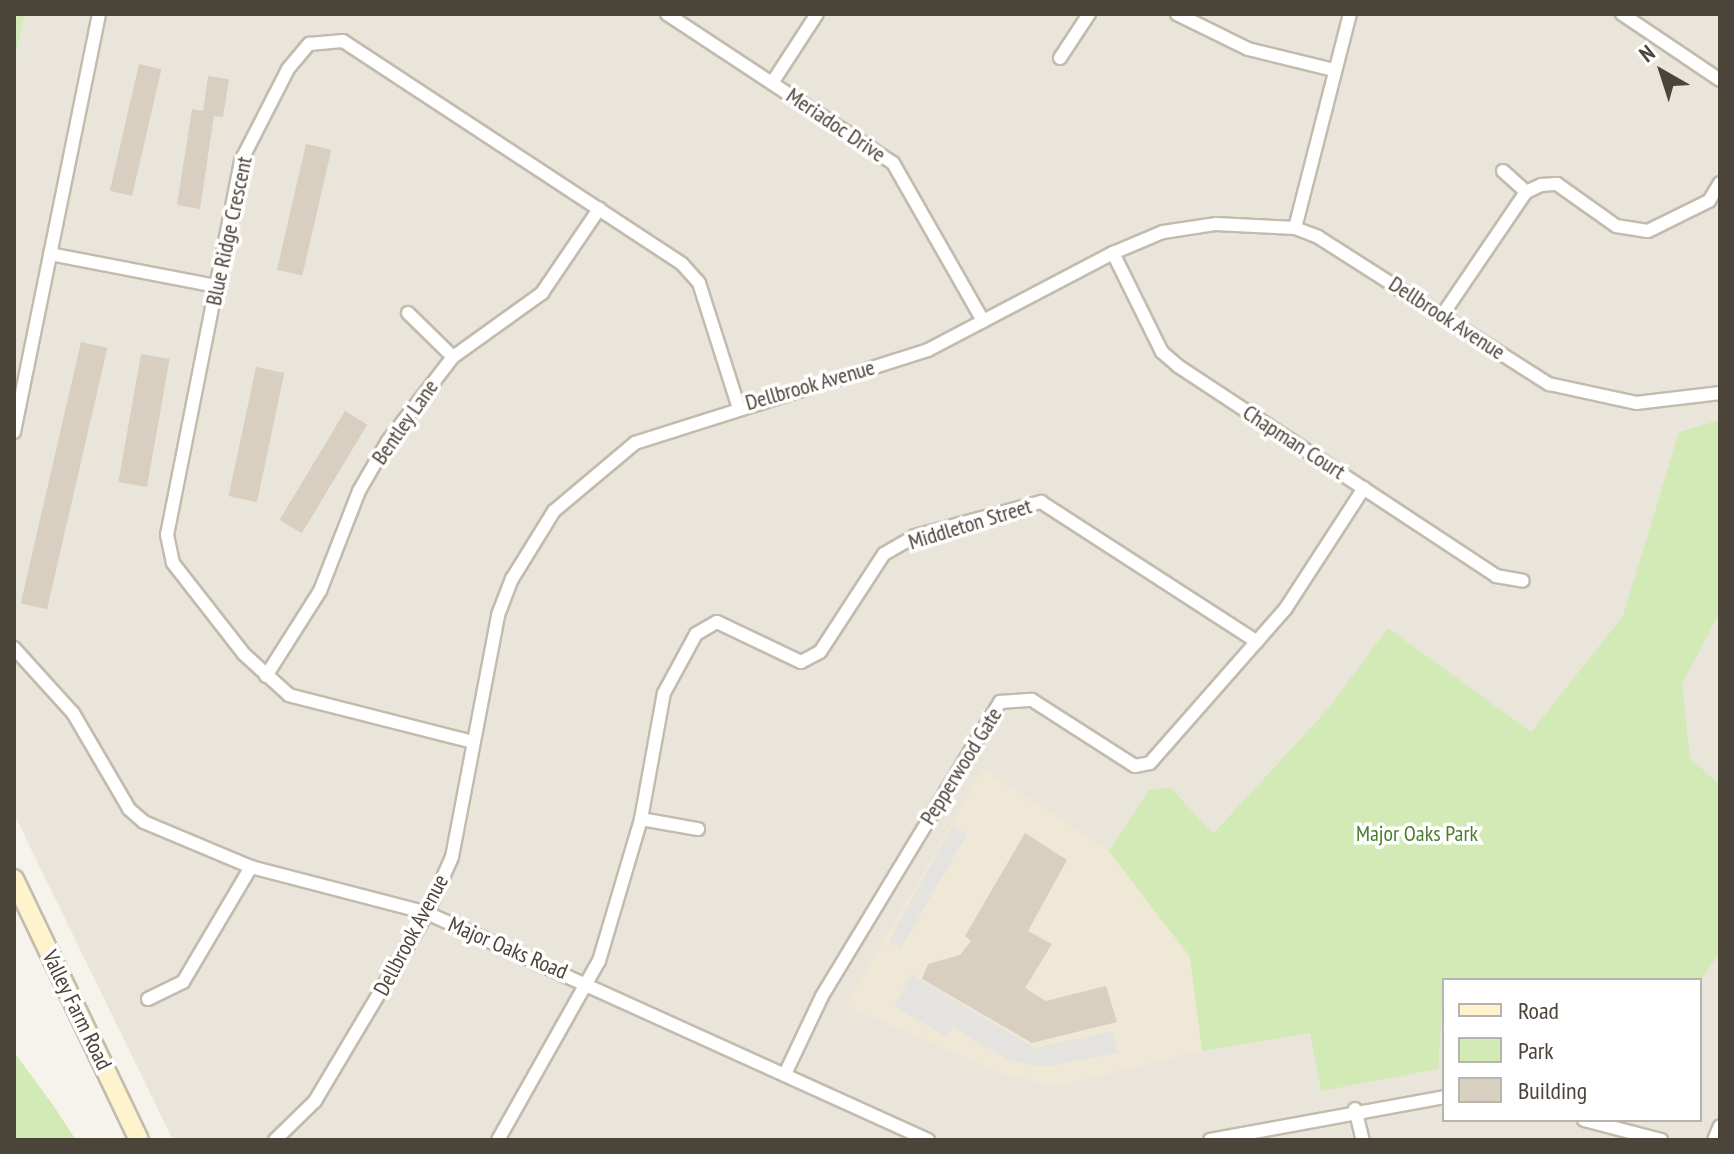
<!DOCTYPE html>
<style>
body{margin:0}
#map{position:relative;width:1734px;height:1154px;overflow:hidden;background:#f6f3ec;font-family:"PT Sans Narrow",sans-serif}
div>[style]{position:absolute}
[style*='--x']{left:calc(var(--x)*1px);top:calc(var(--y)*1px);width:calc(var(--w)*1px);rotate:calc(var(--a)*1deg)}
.residential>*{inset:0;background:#eae5da}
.education>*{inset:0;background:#efe8d6}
.green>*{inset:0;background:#d2eab5}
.parking>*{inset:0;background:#e5e3e0}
.building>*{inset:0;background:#d8cfc1;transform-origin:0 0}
.roads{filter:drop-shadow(2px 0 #c2bbae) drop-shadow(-2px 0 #c2bbae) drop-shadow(0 2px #c2bbae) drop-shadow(0 -2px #c2bbae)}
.street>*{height:12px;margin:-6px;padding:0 6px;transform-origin:6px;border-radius:6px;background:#fff}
.secondary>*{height:18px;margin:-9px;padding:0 9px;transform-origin:9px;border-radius:9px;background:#fff3cd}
span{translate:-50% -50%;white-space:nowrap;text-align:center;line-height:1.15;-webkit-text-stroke:7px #fff;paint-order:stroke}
.street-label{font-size:22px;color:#4b4439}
.park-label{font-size:22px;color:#4a7f2a}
.frame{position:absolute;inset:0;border:16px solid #4b4439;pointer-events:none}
.legend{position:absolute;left:1442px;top:978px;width:260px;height:144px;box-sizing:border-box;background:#fff;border:2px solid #b7b4b0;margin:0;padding:10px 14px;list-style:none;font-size:24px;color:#4b4439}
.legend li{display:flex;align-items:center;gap:16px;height:40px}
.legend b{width:40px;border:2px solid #b7b4b0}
.north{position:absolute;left:1622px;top:32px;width:80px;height:80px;-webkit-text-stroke:6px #fff;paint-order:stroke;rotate:321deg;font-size:22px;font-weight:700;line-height:32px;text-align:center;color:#4b4439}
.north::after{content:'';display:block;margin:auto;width:28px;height:36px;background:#4b4439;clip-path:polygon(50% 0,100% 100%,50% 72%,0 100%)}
</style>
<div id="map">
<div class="residential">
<div style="clip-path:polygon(evenodd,25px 14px,1720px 14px,1720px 1140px,173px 1140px,14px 814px,14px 61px,25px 14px,1444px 980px,1700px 980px,1700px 1120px,1444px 1120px,1444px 980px)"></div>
</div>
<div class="education">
<div style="clip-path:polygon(983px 769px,1109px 851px,1191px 957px,1202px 1051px,1057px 1086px,1008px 1076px,846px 1006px)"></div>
</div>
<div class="green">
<div style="clip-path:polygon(14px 14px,25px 14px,14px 61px)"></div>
<div style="clip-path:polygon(1720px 420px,1720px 612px,1682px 684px,1690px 758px,1720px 785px,1720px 952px,1700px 982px,1444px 980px,1438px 1069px,1321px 1091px,1310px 1033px,1202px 1051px,1190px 957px,1109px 851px,1149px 790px,1171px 788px,1213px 834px,1327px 710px,1388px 628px,1531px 732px,1623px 616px,1679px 432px)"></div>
<div style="clip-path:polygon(14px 1052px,53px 1105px,76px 1140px,14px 1140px)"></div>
</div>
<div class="parking">
<div style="clip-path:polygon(953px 825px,967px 834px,901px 948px,889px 941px)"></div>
<div style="clip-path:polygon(912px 975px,1035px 1048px,1112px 1031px,1118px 1053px,1043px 1067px,1010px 1061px,953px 1027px,947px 1037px,894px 1006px)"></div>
</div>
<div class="building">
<div style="left:139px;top:64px;width:23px;height:130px;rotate:13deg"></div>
<div style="clip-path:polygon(208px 76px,229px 79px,223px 117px,214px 116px,200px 209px,177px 205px,192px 109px,203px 111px)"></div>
<div style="left:306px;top:144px;width:26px;height:129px;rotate:13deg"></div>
<div style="left:81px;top:342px;width:27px;height:268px;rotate:13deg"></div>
<div style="left:141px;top:354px;width:29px;height:130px;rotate:10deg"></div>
<div style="left:256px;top:367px;width:29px;height:132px;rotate:12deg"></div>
<div style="left:345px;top:411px;width:26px;height:127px;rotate:31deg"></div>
<div style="clip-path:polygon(1025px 833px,1067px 860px,1028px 931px,1052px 944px,1025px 988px,1046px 1001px,1106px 986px,1117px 1022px,1032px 1043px,922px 979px,928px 964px,960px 955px,971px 941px,965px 936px)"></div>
</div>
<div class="roads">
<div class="street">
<div style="--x:667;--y:14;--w:271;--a:33.4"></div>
<div style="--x:893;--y:163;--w:182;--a:60.3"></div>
<div style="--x:1177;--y:14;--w:79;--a:26.2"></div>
<div style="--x:1248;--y:49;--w:89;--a:13.7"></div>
<div style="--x:1622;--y:14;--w:118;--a:34"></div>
<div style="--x:1060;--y:58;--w:53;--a:-56.6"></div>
<div style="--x:772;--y:83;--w:82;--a:-56.9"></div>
<div style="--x:1503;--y:171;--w:31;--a:42"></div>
<div style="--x:1295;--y:228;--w:221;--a:-75.6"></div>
<div style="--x:1113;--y:253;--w:110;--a:63.7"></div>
<div style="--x:1162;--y:352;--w:21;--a:41"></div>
<div style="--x:1178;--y:366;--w:381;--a:33.4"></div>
<div style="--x:1496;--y:576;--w:27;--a:10"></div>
<div style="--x:50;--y:254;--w:169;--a:10.9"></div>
<div style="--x:408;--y:313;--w:63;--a:44.4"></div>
<div style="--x:1443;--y:314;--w:148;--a:-55.8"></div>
<div style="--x:1526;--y:192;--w:17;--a:-25"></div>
<div style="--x:1541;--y:185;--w:16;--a:-4"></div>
<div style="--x:1557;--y:184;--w:72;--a:35.4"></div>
<div style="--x:1616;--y:226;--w:32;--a:9"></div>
<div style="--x:1648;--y:231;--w:68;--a:-26.2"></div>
<div style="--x:1709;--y:201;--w:21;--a:-59"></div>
<div style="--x:14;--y:432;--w:427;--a:-78.5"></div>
<div style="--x:14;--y:648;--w:88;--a:47.8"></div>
<div style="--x:73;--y:713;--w:111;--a:59.7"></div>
<div style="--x:129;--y:809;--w:20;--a:41"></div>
<div style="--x:144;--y:822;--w:116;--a:22.8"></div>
<div style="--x:251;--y:867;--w:182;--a:14.6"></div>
<div style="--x:427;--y:913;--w:550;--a:24.37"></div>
<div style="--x:266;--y:676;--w:101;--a:-57.6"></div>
<div style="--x:320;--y:591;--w:107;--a:-68.7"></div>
<div style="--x:359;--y:491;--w:58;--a:-59.9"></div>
<div style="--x:388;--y:441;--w:106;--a:-52.3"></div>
<div style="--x:453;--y:357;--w:110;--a:-35.7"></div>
<div style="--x:542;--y:293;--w:102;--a:-55.8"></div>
<div style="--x:473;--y:742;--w:190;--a:-165.7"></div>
<div style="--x:289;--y:695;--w:61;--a:-137.7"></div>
<div style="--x:244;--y:654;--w:115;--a:-128"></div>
<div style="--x:173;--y:563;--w:29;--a:-102"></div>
<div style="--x:167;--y:535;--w:381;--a:-78.8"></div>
<div style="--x:241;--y:161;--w:103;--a:-62.9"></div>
<div style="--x:288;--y:69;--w:33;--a:-50"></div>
<div style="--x:309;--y:44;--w:34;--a:-5"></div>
<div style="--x:343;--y:41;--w:406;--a:33.3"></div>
<div style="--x:682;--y:264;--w:25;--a:48"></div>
<div style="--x:699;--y:283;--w:128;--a:72.3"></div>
<div style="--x:641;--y:819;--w:58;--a:10"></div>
<div style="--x:148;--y:999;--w:39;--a:-26"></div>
<div style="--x:183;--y:982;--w:134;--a:-59.4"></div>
<div style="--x:785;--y:1074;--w:86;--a:-64.6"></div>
<div style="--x:822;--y:996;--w:344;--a:-58.8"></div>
<div style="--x:1000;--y:702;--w:32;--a:-4"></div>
<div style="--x:1032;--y:700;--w:122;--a:32.7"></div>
<div style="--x:1135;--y:766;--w:15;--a:-11"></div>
<div style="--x:1150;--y:763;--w:206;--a:-48.7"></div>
<div style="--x:1286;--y:608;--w:143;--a:-57"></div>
<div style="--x:1355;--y:1109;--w:32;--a:76"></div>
<div style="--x:1584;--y:1120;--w:80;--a:14.6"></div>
<div style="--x:275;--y:1140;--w:56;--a:-44.3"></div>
<div style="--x:315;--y:1101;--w:219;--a:-59.2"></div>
<div style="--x:427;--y:913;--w:61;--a:-65.9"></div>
<div style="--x:452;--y:857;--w:246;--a:-79.2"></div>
<div style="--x:498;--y:615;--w:39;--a:-69"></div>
<div style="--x:512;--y:579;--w:80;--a:-58.3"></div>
<div style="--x:554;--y:511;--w:106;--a:-40"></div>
<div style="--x:635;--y:443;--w:307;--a:-17.6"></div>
<div style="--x:928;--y:350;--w:209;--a:-27.7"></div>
<div style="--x:1113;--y:253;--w:54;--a:-22.8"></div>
<div style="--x:1163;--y:232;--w:54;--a:-8.6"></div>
<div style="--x:1216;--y:224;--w:79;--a:2.9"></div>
<div style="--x:1295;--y:228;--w:25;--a:21"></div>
<div style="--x:1318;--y:237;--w:274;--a:32.5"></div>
<div style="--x:1549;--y:384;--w:89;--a:12.3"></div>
<div style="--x:1636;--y:403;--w:85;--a:-6.8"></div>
<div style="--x:498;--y:1140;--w:206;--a:-60.6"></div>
<div style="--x:599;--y:961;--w:148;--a:-73.5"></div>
<div style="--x:641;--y:819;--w:128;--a:-79.7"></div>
<div style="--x:664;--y:693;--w:67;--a:-61.5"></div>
<div style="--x:696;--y:634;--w:24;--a:-30"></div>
<div style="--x:717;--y:622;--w:93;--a:25.5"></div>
<div style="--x:801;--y:662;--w:21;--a:-28"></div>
<div style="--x:820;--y:652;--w:117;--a:-56.9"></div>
<div style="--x:884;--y:554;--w:36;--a:-30"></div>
<div style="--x:915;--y:536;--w:131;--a:-15.1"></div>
<div style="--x:1041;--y:502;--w:257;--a:32.9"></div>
<div style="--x:1210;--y:1140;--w:238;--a:-10.4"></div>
<div style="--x:1714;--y:1140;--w:15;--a:-67"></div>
</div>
<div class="secondary">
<div style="--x:14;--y:879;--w:289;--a:64.4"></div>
</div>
</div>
<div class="street-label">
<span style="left:836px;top:125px;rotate:34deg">Meriadoc Drive</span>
<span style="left:229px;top:231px;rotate:-78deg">Blue Ridge Crescent</span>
<span style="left:1447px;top:318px;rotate:33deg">Dellbrook Avenue</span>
<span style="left:810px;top:385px;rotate:-16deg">Dellbrook Avenue</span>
<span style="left:405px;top:422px;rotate:-55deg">Bentley Lane</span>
<span style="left:1294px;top:442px;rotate:33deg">Chapman Court</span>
<span style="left:970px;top:524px;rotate:-17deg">Middleton Street</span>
<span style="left:961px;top:766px;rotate:-58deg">Pepperwood Gate</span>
<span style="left:411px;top:935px;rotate:-62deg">Dellbrook Avenue</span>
<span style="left:508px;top:948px;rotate:23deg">Major Oaks Road</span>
<span style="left:77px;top:1010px;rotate:64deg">Valley Farm Road</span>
</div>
<div class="park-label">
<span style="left:1417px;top:834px">Major Oaks Park</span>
</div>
<div class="frame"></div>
<ul class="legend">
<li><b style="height:10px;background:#fff3cd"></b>Road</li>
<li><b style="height:22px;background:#d2eab5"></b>Park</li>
<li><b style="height:22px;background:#d8cfc1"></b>Building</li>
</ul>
<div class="north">N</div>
</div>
